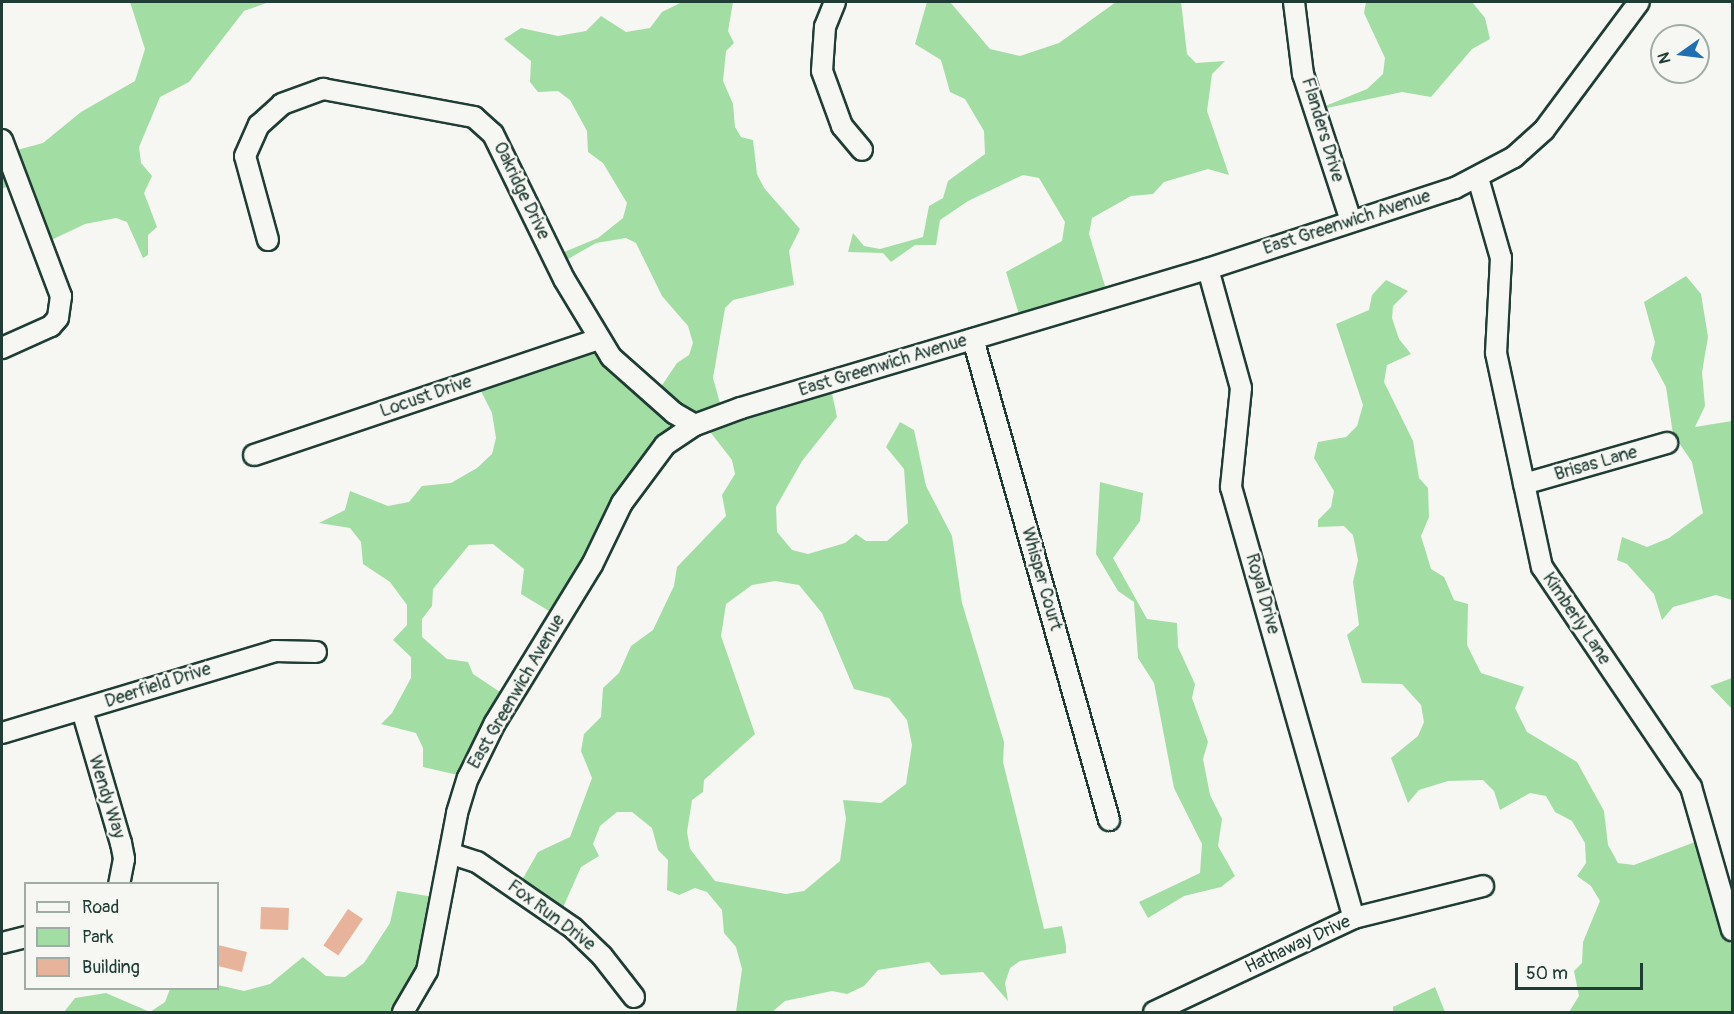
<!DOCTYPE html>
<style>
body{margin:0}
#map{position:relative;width:1734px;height:1014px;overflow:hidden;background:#f6f6f2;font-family:Pangolin,sans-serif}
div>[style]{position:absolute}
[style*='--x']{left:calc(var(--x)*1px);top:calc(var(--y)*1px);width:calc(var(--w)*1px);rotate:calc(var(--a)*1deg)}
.green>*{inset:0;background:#a2dda3}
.building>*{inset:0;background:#e8b39b;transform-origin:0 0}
.roads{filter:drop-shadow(2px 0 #1f3d34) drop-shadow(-2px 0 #1f3d34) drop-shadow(0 2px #1f3d34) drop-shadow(0 -2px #1f3d34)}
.minor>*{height:20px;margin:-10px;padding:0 10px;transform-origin:10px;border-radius:10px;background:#f6f6f2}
span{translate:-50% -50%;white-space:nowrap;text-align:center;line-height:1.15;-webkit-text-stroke:4.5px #f6f6f2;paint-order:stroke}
.street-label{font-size:18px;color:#1f3d34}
.frame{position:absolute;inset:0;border:3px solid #1f3d34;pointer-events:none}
.legend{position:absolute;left:24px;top:882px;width:195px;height:108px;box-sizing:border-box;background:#f6f6f2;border:2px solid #a0aca6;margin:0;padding:8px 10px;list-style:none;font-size:18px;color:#1f3d34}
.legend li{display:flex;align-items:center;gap:12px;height:30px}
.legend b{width:30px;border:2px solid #a0aca6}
.north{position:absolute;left:1650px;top:24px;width:60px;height:60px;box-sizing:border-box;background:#f6f6f2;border:2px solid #a0aca6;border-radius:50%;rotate:256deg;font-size:16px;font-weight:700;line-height:24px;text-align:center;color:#1f3d34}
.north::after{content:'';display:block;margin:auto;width:21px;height:27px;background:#1f6fb2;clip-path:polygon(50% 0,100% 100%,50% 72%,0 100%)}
.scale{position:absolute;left:1515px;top:963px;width:128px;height:27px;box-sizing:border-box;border:3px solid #1f3d34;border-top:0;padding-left:8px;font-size:18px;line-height:21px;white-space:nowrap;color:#1f3d34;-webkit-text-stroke:4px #f6f6f2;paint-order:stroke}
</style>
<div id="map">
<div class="green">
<div style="clip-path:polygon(130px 2px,269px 2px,244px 11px,189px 82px,160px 97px,139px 147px,141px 163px,152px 176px,144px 193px,157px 227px,148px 235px,148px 255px,143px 258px,127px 222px,116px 218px,85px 224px,47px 242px,14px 183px,2px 189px,2px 145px,6px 153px,43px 143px,81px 112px,135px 81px,145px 49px)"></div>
<div style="clip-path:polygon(evenodd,682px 2px,733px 2px,728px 31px,734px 43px,726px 51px,723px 81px,733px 104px,735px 127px,741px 137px,753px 140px,757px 174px,764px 188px,800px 229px,789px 251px,794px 285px,733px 300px,725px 308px,713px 378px,723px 414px,830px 384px,837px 417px,802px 461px,776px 507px,777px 532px,792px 550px,808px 554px,845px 543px,856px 534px,866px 541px,887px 541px,908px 523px,904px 469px,886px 447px,900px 422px,914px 430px,926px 486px,952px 536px,962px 603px,1004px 742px,1003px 762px,1044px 929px,1062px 926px,1066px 946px,1066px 953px,1020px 961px,1010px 968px,1005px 983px,1008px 1001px,983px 972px,941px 975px,929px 962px,878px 970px,864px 986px,847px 994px,832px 991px,785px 1001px,772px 1012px,736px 1012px,742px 969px,736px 947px,724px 933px,722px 910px,707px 892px,695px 888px,679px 895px,667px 890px,668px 860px,658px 850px,652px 828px,632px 812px,617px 812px,600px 826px,593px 844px,599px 856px,581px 867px,561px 912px,518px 887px,538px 852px,570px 837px,592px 778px,581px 751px,584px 734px,601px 717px,603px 688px,619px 673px,631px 646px,653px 630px,674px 586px,677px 567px,726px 516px,722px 495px,735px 474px,732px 460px,704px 424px,662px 447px,559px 617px,521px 594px,524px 569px,493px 544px,469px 545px,433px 589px,432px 606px,422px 619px,422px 637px,447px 659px,468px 662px,473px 674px,509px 698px,471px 778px,423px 767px,423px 748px,416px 733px,381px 724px,392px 713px,411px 678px,411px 657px,393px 640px,407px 625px,407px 605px,390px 582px,363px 564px,361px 542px,350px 528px,319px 523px,345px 510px,350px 491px,388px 506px,409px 502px,422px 486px,451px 483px,477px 468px,492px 454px,496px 438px,492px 413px,476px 381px,594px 341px,654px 397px,677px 363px,689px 355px,693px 343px,688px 326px,662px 296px,636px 243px,626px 238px,596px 243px,561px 263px,557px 255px,598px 238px,623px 218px,627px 203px,603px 163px,588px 152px,587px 131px,570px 100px,558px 91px,538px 92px,530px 82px,531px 61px,504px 39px,521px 28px,558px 36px,586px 31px,601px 16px,626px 32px,650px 28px,662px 12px,682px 2px,775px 581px,799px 585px,822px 613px,854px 689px,889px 698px,907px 720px,912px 745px,906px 784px,881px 803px,843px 800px,846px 819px,840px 861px,804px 891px,786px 894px,715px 881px,690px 849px,687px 832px,692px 800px,703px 792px,704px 780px,755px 734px,721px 636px,726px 604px,752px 585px,775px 581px)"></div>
<div style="clip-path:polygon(927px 2px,950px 2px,990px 49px,1020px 56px,1059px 43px,1116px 2px,1181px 2px,1187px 54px,1196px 63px,1225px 61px,1212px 74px,1207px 111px,1229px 175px,1208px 169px,1164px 182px,1153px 194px,1131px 196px,1092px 218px,1089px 234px,1109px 299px,1022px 324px,1006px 272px,1062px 241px,1065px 222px,1039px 178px,1023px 175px,968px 201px,940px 220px,936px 245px,915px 245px,891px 262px,883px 253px,848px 252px,853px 233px,864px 246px,880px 249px,923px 237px,929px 206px,943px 198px,948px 181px,985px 154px,984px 131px,965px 99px,950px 92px,941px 60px,915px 44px)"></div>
<div style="clip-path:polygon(1366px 2px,1472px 2px,1485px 18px,1490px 39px,1472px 49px,1431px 97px,1402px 92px,1313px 111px,1367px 89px,1383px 74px,1385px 58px,1364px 13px)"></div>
<div style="clip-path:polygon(1686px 276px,1701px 294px,1708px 337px,1702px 372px,1705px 406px,1695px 427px,1732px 421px,1732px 600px,1716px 595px,1673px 607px,1662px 620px,1654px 594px,1627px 564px,1617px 560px,1622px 537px,1647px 547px,1669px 538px,1703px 513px,1692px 462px,1673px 434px,1666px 387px,1651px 359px,1655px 342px,1644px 302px)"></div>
<div style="clip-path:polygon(1386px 280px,1408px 291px,1393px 306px,1392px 318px,1399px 339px,1411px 354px,1387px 365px,1384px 382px,1413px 441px,1419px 478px,1428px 488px,1429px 517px,1421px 536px,1431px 569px,1444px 577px,1454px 600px,1468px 604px,1467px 645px,1481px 673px,1524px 687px,1515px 708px,1527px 732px,1577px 762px,1604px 811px,1608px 845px,1618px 863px,1634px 865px,1703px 839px,1732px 949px,1732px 1012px,1569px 1012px,1579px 996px,1574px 971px,1582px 963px,1583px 942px,1600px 901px,1591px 886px,1577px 876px,1586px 863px,1585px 843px,1572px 821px,1555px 812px,1546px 796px,1530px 793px,1500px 810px,1494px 791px,1483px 780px,1448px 781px,1419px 790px,1408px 803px,1391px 758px,1418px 736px,1424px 722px,1421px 705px,1402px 684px,1362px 683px,1347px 635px,1359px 625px,1353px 582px,1358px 560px,1353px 535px,1344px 526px,1318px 527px,1318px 520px,1331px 507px,1334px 491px,1314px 458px,1318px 442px,1346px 437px,1357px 426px,1363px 405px,1336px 324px,1369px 310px,1372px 295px)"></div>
<div style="clip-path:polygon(1100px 482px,1143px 493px,1140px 521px,1113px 558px,1147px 619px,1177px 623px,1178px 647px,1195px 684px,1192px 698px,1208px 742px,1203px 759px,1210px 795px,1222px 819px,1218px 846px,1235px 876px,1221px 887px,1184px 896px,1148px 918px,1139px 902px,1200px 873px,1202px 844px,1174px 788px,1154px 683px,1138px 658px,1134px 602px,1118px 591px,1096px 554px)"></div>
<div style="clip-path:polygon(1732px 678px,1732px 709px,1710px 686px)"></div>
<div style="clip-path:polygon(397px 891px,440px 898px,404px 1012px,64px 1012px,75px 998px,106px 993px,150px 1012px,165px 1002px,170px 989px,218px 985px,244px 991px,270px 984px,303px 957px,326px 976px,345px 977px,364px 963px,390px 923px)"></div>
<div style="clip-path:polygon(1435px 987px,1445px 1012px,1393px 1012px,1393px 1007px)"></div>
</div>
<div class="building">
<div style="left:261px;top:907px;width:28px;height:22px;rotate:2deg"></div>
<div style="left:348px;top:909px;width:18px;height:44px;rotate:34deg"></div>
<div style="clip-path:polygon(218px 945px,247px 952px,242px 972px,218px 966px)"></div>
</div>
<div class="roads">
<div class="minor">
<div style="--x:835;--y:2;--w:27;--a:112"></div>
<div style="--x:825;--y:27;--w:44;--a:93.9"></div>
<div style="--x:822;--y:71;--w:59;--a:70"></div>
<div style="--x:842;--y:126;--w:31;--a:50"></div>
<div style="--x:1294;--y:2;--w:73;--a:82.9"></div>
<div style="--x:1303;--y:74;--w:155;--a:71.9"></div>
<div style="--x:2;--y:140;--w:167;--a:69.3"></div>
<div style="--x:61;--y:296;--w:22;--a:98"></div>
<div style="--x:58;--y:318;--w:11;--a:131"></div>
<div style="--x:51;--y:326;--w:54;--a:155.8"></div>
<div style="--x:1478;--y:178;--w:83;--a:74"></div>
<div style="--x:1501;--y:258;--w:95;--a:93"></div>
<div style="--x:1496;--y:353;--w:219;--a:77.9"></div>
<div style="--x:1542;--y:567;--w:266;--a:55.9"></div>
<div style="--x:1691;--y:787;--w:149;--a:74"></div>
<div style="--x:268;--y:240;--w:87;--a:-105.3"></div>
<div style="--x:245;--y:156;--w:34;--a:-66"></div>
<div style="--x:259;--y:125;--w:31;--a:-42"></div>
<div style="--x:282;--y:104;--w:44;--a:-20.1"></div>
<div style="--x:323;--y:89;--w:154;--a:10.5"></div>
<div style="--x:474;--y:117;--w:25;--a:42"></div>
<div style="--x:493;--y:134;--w:161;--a:63.9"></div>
<div style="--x:564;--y:279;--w:91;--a:58.9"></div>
<div style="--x:611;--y:357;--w:84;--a:41.6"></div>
<div style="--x:674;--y:413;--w:24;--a:30"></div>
<div style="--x:1208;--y:269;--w:123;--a:74.5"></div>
<div style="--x:1241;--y:388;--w:100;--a:95.8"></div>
<div style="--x:1231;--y:487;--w:448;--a:74.1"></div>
<div style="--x:973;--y:339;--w:500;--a:74.2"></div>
<div style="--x:254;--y:455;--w:363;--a:-18.6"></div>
<div style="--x:1524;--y:484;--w:149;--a:-16"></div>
<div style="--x:82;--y:710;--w:139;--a:73.7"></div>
<div style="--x:121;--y:843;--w:16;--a:79"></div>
<div style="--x:124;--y:859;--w:25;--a:101"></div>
<div style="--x:2;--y:733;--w:285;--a:-16.7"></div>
<div style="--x:275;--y:651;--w:41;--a:1.4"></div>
<div style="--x:452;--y:854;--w:26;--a:18"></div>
<div style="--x:477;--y:862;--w:116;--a:34.5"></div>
<div style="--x:573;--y:928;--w:40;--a:44"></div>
<div style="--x:602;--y:956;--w:52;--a:52"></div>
<div style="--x:2;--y:943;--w:25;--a:-14"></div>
<div style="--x:403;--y:1012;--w:48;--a:-59.7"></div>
<div style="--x:427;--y:971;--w:161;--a:-79.2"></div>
<div style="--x:457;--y:813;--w:37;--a:-73"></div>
<div style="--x:468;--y:778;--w:61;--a:-63.9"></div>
<div style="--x:495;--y:723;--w:185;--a:-58.5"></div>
<div style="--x:592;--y:565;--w:69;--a:-64.2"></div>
<div style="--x:622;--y:503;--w:72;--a:-53.4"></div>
<div style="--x:665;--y:445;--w:36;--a:-34"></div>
<div style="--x:695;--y:425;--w:49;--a:-20.3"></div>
<div style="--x:741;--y:408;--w:487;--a:-16.6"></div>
<div style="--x:1208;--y:269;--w:260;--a:-18.2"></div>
<div style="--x:1455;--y:188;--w:67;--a:-27.7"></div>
<div style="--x:1514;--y:157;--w:40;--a:-42"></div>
<div style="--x:1544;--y:130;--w:159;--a:-53.4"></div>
<div style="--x:1154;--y:1012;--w:221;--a:-25.2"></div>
<div style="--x:1354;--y:918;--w:133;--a:-13.9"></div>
</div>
</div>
<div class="street-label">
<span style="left:1322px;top:130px;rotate:73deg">Flanders Drive</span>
<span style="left:521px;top:191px;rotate:64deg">Oakridge Drive</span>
<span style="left:1347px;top:223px;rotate:-18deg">East Greenwich Avenue</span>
<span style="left:883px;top:366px;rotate:-17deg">East Greenwich Avenue</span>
<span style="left:426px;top:397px;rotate:-19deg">Locust Drive</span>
<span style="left:1596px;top:464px;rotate:-16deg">Brisas Lane</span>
<span style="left:1041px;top:579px;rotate:74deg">Whisper Court</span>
<span style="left:1262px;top:594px;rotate:74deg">Royal Drive</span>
<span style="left:1576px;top:619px;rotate:56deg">Kimberly Lane</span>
<span style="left:158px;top:686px;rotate:-18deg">Deerfield Drive</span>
<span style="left:517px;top:692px;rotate:-60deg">East Greenwich Avenue</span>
<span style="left:106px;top:797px;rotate:73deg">Wendy Way</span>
<span style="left:551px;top:916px;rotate:37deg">Fox Run Drive</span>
<span style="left:1298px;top:945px;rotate:-25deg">Hathaway Drive</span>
</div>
<div class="frame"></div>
<ul class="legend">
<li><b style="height:8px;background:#f6f6f2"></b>Road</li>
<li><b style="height:16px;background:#a2dda3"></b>Park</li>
<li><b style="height:16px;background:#e8b39b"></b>Building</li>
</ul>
<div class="north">N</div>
<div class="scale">50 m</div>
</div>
